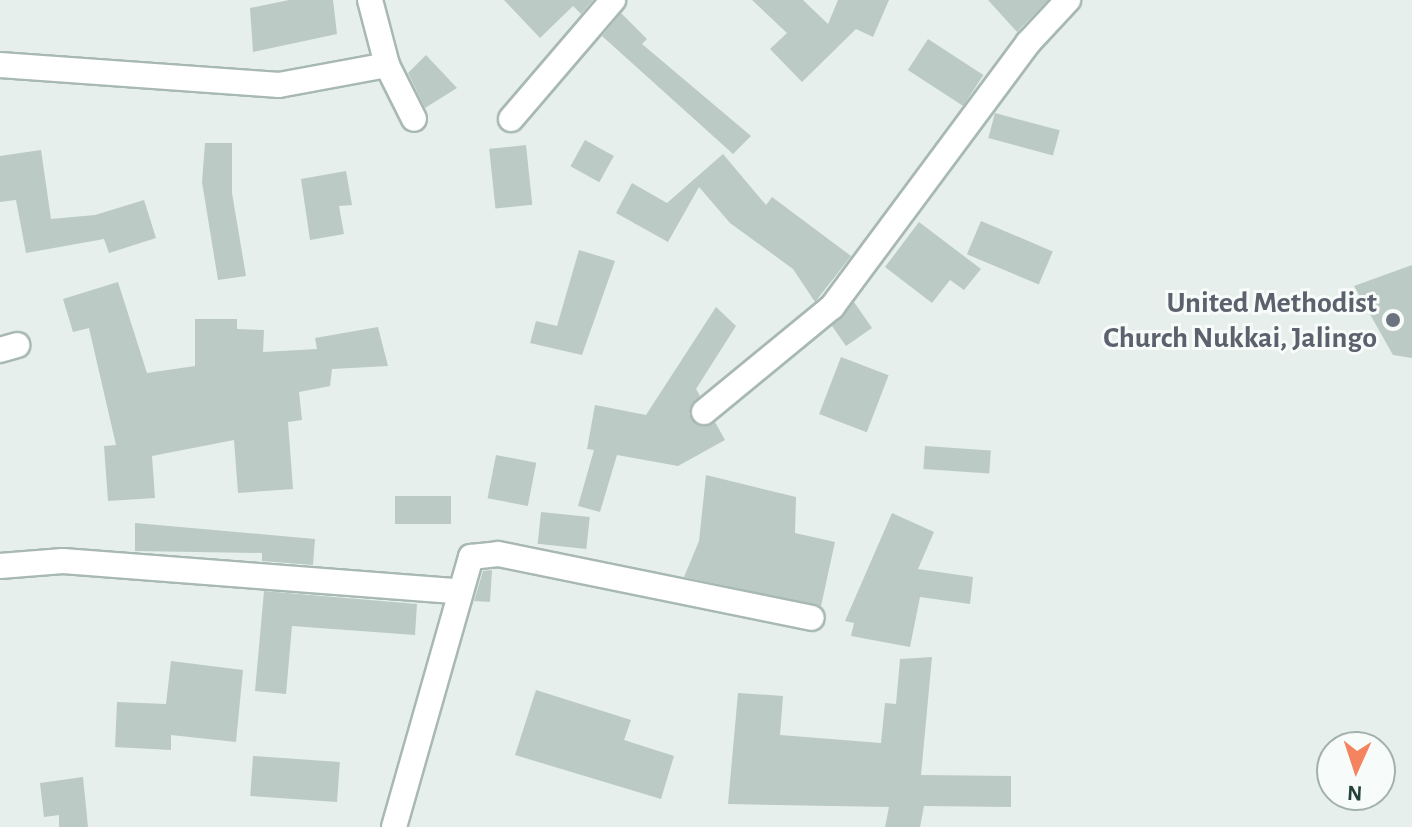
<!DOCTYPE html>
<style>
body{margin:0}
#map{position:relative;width:1412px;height:827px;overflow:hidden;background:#e6efeb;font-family:"Alegreya Sans",sans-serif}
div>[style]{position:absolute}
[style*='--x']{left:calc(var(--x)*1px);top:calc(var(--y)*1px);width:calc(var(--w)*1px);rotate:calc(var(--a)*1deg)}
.building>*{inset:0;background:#bbcac4;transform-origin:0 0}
.roads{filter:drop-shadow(2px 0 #a8b8b2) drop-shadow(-2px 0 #a8b8b2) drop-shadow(0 2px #a8b8b2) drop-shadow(0 -2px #a8b8b2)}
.minor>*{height:24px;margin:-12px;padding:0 12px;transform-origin:12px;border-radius:12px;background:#fff}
.dots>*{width:22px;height:22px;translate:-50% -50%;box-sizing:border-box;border:4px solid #f7fbf9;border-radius:50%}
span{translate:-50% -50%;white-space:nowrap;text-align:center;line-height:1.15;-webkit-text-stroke:6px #f7fbf9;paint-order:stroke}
.worship-label{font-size:30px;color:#5b616d;font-weight:700}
.right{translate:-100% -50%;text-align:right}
.north{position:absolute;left:1316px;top:731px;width:80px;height:80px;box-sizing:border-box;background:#f7fbf9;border:2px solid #a3b1ad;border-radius:50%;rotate:183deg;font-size:22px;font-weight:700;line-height:32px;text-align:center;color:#24423a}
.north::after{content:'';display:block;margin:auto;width:28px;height:36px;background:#f4845f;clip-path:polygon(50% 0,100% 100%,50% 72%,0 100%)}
</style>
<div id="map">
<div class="building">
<div style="clip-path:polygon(289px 0,333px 0,337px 34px,253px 52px,250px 8px)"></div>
<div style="clip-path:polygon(504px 0,593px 0,581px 14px,573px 6px,540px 38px)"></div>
<div style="clip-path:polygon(752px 0,803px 0,828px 24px,838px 0,889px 0,873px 37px,856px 29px,802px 82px,770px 49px,787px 33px)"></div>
<div style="clip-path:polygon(988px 0,1048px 0,1017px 32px)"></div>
<div style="clip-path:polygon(621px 13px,647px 39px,642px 44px,751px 136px,733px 154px,602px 36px)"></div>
<div style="left:928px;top:39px;width:66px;height:37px;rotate:33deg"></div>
<div style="clip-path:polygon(426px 55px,457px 88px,425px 108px,408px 73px)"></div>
<div style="left:995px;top:113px;width:67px;height:26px;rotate:15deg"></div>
<div style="left:585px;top:140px;width:33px;height:30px;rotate:29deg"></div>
<div style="clip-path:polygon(205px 143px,232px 143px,232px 193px,246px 276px,218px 280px,202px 182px)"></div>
<div style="left:526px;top:145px;width:60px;height:37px;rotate:84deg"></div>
<div style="clip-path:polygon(41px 150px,51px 219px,95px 215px,144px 200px,156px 238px,109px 253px,104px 239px,26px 253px,16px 200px,0 202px,0 156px)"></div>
<div style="clip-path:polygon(723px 154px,766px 205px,772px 197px,851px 256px,815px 302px,793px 269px,730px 223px,699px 187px,668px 242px,616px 213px,632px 183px,667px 203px)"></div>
<div style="clip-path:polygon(346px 171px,352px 205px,339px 206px,344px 234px,310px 240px,301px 179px)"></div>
<div style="left:981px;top:221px;width:78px;height:36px;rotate:23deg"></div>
<div style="clip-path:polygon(919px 222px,981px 269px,964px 290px,950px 280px,932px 303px,885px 267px)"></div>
<div style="clip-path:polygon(579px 250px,615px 261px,582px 355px,530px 343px,536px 321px,557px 326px)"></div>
<div style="clip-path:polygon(1412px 265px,1412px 358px,1393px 355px,1354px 286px)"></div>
<div style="clip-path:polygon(118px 282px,147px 373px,195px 366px,195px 319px,237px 319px,237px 329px,264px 330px,263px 352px,317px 349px,315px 338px,378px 327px,388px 366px,332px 369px,330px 386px,299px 392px,302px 420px,288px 422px,293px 489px,238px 493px,234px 440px,152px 456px,155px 498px,108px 501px,104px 446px,116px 445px,89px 328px,73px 332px,63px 299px)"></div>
<div style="clip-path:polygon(854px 302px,872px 328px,846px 346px,832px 326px)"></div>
<div style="clip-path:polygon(716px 307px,736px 326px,696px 389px,700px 396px,689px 414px,699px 426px,715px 422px,725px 440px,678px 466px,617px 455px,600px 512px,578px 506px,594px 450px,587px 449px,595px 405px,646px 415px)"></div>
<div style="left:841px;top:357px;width:51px;height:61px;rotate:21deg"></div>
<div style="left:925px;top:446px;width:66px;height:23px;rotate:4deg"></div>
<div style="left:496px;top:455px;width:41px;height:44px;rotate:11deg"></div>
<div style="clip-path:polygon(706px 475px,796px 497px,795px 533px,835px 542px,821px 606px,684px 577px,699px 541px)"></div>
<div style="left:395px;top:496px;width:56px;height:28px"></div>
<div style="left:541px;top:512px;width:49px;height:32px;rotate:6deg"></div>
<div style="clip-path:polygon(892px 513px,934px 532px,918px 569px,973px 577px,970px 604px,920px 597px,910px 647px,851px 636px,854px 623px,845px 621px)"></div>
<div style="clip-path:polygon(135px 523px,315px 539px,313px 565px,262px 561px,262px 553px,135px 551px)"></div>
<div style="clip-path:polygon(492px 570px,490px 602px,474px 601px,483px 571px)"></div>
<div style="clip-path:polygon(264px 591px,417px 604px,415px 635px,292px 626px,286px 694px,255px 691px)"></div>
<div style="clip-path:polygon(932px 657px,921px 775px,1011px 776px,1011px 807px,924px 806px,920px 827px,885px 827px,889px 807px,728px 804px,738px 693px,783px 696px,780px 735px,881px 743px,885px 703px,896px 704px,900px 659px)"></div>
<div style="clip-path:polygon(171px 661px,243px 670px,236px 742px,171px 735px,171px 750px,115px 747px,117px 702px,166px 704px)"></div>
<div style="clip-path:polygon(536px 690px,631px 720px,624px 740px,674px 756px,661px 799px,515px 755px)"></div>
<div style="left:253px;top:756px;width:87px;height:40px;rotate:4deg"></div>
<div style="clip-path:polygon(83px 777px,88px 827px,59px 827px,59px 815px,44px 817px,40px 783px)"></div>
</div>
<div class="roads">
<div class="minor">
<div style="--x:370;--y:0;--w:67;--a:75.3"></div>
<div style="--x:387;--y:65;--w:60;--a:63.4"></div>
<div style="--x:0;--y:65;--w:280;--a:4.1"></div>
<div style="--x:279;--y:85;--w:110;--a:-10.5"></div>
<div style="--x:511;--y:119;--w:157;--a:-49.4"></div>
<div style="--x:0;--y:350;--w:18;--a:-16"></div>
<div style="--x:704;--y:412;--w:166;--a:-39.4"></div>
<div style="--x:832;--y:307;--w:329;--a:-53.4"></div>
<div style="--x:1028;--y:43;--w:59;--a:-47.1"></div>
<div style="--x:0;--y:566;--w:63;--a:-4.5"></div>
<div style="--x:63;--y:561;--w:395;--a:4.4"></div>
<div style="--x:394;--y:827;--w:281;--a:-74.1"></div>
<div style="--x:471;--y:557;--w:27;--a:-6"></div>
<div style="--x:498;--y:554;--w:320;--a:11.5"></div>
</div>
</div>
<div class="dots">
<div style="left:1393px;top:320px;background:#6b7280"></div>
</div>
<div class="worship-label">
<span class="right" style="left:1377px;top:320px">United Methodist<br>Church Nukkai, Jalingo</span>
</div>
<div class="north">N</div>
</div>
